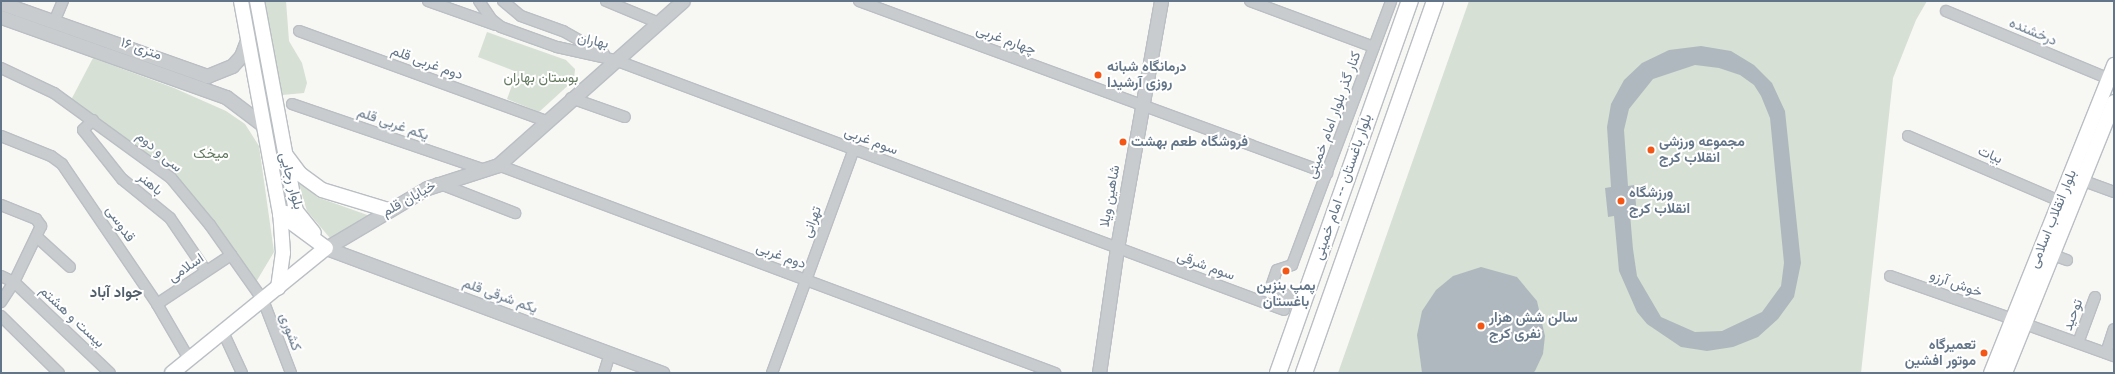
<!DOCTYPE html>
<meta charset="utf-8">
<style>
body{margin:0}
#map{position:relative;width:2115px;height:374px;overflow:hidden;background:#f7f7f3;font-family:"Varela Round",Vazirmatn,sans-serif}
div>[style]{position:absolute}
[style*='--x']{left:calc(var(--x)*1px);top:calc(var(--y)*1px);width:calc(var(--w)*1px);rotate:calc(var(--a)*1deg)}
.green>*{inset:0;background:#d7e0d4}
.building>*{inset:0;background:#b0b8bf}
.roads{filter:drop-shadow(1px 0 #babfc4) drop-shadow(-1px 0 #babfc4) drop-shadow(0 1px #babfc4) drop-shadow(0 -1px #babfc4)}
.minor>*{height:10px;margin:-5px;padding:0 5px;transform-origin:5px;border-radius:5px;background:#c9cccf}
.tertiary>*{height:13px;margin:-6.5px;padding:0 6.5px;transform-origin:6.5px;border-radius:6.5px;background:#c9cccf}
.secondary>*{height:14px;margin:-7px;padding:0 7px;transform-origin:7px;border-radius:7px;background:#fff}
.primary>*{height:16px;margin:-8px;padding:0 8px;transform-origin:8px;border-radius:8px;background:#fff}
.dots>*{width:11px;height:11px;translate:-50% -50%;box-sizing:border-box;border:2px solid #fff;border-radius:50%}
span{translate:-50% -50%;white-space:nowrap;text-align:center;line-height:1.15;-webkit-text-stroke:4px #fff;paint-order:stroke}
.street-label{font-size:14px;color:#637588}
.poi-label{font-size:14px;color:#637588;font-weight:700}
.left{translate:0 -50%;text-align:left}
.right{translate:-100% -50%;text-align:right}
.park-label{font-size:14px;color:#63795f}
.neighbourhood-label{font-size:15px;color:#525f6c;font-weight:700}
.frame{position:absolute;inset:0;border:2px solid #637588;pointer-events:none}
</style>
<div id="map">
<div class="green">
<div style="clip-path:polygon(265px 1px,286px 1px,289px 41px,302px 63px,307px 83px,304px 93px,282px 95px)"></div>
<div style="clip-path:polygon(1469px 1px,1927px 1px,1916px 20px,1893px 78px,1861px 373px,1338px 373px)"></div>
<div style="clip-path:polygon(487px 32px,566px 60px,575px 69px,574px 80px,539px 112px,507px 99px,517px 72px,478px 57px)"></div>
<div style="clip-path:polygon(93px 58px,174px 88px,226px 111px,245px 124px,259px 146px,274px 252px,256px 282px,193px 195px,156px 160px,71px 100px)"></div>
<div style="clip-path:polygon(297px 178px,317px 197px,370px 216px,330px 238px,307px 211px)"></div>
</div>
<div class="building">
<div style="clip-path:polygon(evenodd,1701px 46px,1731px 51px,1754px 65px,1772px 83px,1785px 111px,1801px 263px,1794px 297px,1778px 319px,1758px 337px,1733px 347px,1707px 351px,1681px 347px,1647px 324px,1637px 312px,1619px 271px,1614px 216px,1608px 217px,1605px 188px,1611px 187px,1607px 127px,1611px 104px,1624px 80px,1642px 63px,1669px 50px,1701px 46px,1695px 65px,1719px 68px,1740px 75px,1754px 85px,1761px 96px,1770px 118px,1784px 263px,1781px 286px,1762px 312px,1722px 331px,1695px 332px,1661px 317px,1637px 276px,1633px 249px,1630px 214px,1637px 214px,1634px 185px,1628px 186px,1624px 130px,1629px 109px,1653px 79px,1695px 65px)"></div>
<div style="clip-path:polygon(1481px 267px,1517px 277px,1537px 301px,1545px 336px,1543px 354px,1535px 371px,1533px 373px,1422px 373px,1417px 335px,1422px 311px,1436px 290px,1453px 276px)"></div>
</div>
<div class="roads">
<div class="minor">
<div style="--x:428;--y:1;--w:72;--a:19.4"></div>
<div style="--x:479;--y:1;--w:23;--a:56"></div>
<div style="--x:492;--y:20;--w:11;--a:38"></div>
<div style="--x:501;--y:27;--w:59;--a:19.7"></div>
<div style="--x:557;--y:47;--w:59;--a:12.6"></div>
<div style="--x:615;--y:60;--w:714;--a:20.49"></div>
<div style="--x:503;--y:1;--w:23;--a:40"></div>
<div style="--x:521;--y:16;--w:45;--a:19.7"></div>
<div style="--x:563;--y:31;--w:47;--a:29.3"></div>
<div style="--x:606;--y:1;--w:57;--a:22.5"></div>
<div style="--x:859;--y:1;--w:499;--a:20.2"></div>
<div style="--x:1250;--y:1;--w:132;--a:20.4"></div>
<div style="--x:1946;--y:11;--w:177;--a:22.6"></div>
<div style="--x:54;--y:22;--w:23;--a:-67"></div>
<div style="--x:299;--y:31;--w:263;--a:20"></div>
<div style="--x:1;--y:68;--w:59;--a:25.3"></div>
<div style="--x:54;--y:93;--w:145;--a:36"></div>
<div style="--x:171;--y:178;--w:61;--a:50.3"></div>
<div style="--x:210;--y:225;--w:92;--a:54.8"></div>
<div style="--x:263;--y:300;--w:78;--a:69"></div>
<div style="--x:571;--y:98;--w:57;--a:19.4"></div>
<div style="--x:292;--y:104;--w:204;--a:18.9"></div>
<div style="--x:93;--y:120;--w:14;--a:135"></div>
<div style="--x:83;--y:130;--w:63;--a:51.5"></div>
<div style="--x:122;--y:179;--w:62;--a:39.1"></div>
<div style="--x:170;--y:218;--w:64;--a:55.8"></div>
<div style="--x:1;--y:136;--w:54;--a:21.8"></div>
<div style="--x:51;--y:156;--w:14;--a:36"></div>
<div style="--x:62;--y:164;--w:169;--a:55.8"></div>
<div style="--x:157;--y:304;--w:64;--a:59.8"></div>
<div style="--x:1908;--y:136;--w:165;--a:23.2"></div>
<div style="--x:498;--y:165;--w:595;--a:20.48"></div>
<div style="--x:2084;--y:181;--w:32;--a:20"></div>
<div style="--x:438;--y:183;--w:83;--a:21.3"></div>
<div style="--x:1;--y:205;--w:38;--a:22"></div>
<div style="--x:36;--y:219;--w:9;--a:54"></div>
<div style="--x:41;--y:226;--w:62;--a:115.7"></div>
<div style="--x:14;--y:282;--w:24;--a:123"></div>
<div style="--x:38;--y:238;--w:43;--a:42.2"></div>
<div style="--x:2053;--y:255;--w:15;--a:20"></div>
<div style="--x:1;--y:276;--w:14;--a:25"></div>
<div style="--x:14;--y:282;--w:132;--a:43.5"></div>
<div style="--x:1890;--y:276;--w:130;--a:19.3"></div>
<div style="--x:157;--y:304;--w:89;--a:-33.5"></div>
<div style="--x:1299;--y:314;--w:17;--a:-111"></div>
<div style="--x:1293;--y:298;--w:25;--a:-153"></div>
<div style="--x:1271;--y:287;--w:18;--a:-71"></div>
<div style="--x:1277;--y:270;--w:16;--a:-18"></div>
<div style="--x:1292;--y:265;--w:282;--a:-69.4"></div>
<div style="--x:1;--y:316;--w:81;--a:44.5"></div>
<div style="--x:2025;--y:324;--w:95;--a:19.8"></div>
<div style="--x:223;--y:332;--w:45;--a:65.1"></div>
<div style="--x:2078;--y:343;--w:49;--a:-69.7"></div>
<div style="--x:2106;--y:353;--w:25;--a:-72"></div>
<div style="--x:604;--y:373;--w:21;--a:-73"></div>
<div style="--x:772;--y:373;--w:239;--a:-69.9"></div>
</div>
<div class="tertiary">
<div style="--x:1;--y:3;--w:219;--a:19.5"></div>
<div style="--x:207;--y:76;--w:27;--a:-22"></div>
<div style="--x:232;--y:66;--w:13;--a:-48"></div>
<div style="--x:241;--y:56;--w:19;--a:-69"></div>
<div style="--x:1;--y:17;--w:239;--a:19.6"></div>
<div style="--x:226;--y:97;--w:46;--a:37.1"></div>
<div style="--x:326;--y:248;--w:117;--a:-30.7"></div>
<div style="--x:427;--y:188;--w:75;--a:-17.9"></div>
<div style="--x:498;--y:165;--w:247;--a:-41.6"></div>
<div style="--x:326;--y:248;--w:359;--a:20.4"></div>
<div style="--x:1099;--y:373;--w:126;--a:-81.8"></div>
<div style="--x:1117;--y:248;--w:251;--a:-79.9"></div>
</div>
<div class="secondary">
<div style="--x:241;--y:1;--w:217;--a:79.6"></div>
<div style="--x:280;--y:214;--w:57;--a:36.5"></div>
<div style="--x:257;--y:1;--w:214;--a:79.5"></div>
<div style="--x:296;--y:211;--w:28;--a:51"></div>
<div style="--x:285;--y:154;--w:25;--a:53"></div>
<div style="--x:300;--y:174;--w:27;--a:36"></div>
<div style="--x:322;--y:190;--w:69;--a:16.9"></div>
<div style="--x:278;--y:288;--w:35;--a:-82"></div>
<div style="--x:283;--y:253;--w:39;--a:-94"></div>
<div style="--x:280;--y:214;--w:6;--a:-9"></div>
<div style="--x:172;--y:373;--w:198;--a:-39.1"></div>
<div style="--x:1991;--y:373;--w:332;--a:-68.2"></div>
<div style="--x:2005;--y:373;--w:292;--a:-68.1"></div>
</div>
<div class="primary">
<div style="--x:1278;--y:373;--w:395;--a:-70.5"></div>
<div style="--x:1304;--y:373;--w:394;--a:-70.6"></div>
</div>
</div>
<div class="dots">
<div style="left:1098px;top:75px;background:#f45616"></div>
<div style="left:1123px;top:142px;background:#f45616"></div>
<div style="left:1651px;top:150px;background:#f45616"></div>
<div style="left:1621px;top:201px;background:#f45616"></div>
<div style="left:1286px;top:271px;background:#f45616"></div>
<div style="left:1481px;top:326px;background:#f45616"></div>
<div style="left:1984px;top:353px;background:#f45616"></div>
</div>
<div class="street-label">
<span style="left:2033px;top:32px;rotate:23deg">درخشنده</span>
<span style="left:1006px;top:40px;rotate:20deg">چهارم غربی</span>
<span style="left:593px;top:41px;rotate:12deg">بهاران</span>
<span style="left:141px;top:49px;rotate:19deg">۱۶ متری</span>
<span style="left:427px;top:63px;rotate:20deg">دوم غربی قلم</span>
<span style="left:1334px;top:115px;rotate:-70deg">کنار گذر بلوار امام خمینی</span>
<span style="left:393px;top:124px;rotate:19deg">یکم غربی قلم</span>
<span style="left:871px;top:141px;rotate:21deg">سوم غربی</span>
<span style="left:159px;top:152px;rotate:40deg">سی و دوم</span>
<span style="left:1990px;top:155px;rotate:23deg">بیات</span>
<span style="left:291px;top:181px;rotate:75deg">بلوار رجایی</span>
<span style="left:150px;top:184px;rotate:40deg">باهنر</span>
<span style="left:1343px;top:187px;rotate:-71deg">بلوار باغستان -- امام خمینی</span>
<span style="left:1110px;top:196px;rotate:-80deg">شاهین ویلا</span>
<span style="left:409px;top:199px;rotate:-29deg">خیابان قلم</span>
<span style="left:2053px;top:219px;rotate:-68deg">بلوار انقلاب اسلامی</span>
<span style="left:812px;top:222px;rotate:-70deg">تهرانی</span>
<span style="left:120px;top:224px;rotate:56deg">قدوسی</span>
<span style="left:781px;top:256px;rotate:20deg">دوم غربی</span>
<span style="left:1206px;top:266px;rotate:20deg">سوم شرقی</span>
<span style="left:186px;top:268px;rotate:-34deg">اسلامی</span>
<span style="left:1956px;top:284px;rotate:20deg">خوش آرزو</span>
<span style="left:500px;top:296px;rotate:20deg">یکم شرقی قلم</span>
<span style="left:2073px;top:315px;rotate:-69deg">توحید</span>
<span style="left:72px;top:317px;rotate:43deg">بیست و هشتم</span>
<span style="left:290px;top:332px;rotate:70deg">کشوری</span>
</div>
<div class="poi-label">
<span class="left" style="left:1107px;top:75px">درمانگاه شبانه<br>روزی آرشیدا</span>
<span class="left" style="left:1131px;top:142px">فروشگاه طعم بهشت</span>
<span class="left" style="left:1659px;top:150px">مجموعه ورزشی<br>انقلاب کرج</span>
<span class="left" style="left:1629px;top:201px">ورزشگاه<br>انقلاب کرج</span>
<span style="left:1286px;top:294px">پمپ بنزین<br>باغستان</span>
<span class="left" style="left:1489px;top:326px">سالن شش هزار<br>نفری کرج</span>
<span class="right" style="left:1976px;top:353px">تعمیرگاه<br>موتور افشین</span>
</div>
<div class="park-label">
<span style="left:541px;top:78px">بوستان بهاران</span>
<span style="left:211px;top:154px">میخک</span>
</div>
<div class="neighbourhood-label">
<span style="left:116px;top:293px">جواد آباد</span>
</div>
<div class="frame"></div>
</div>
